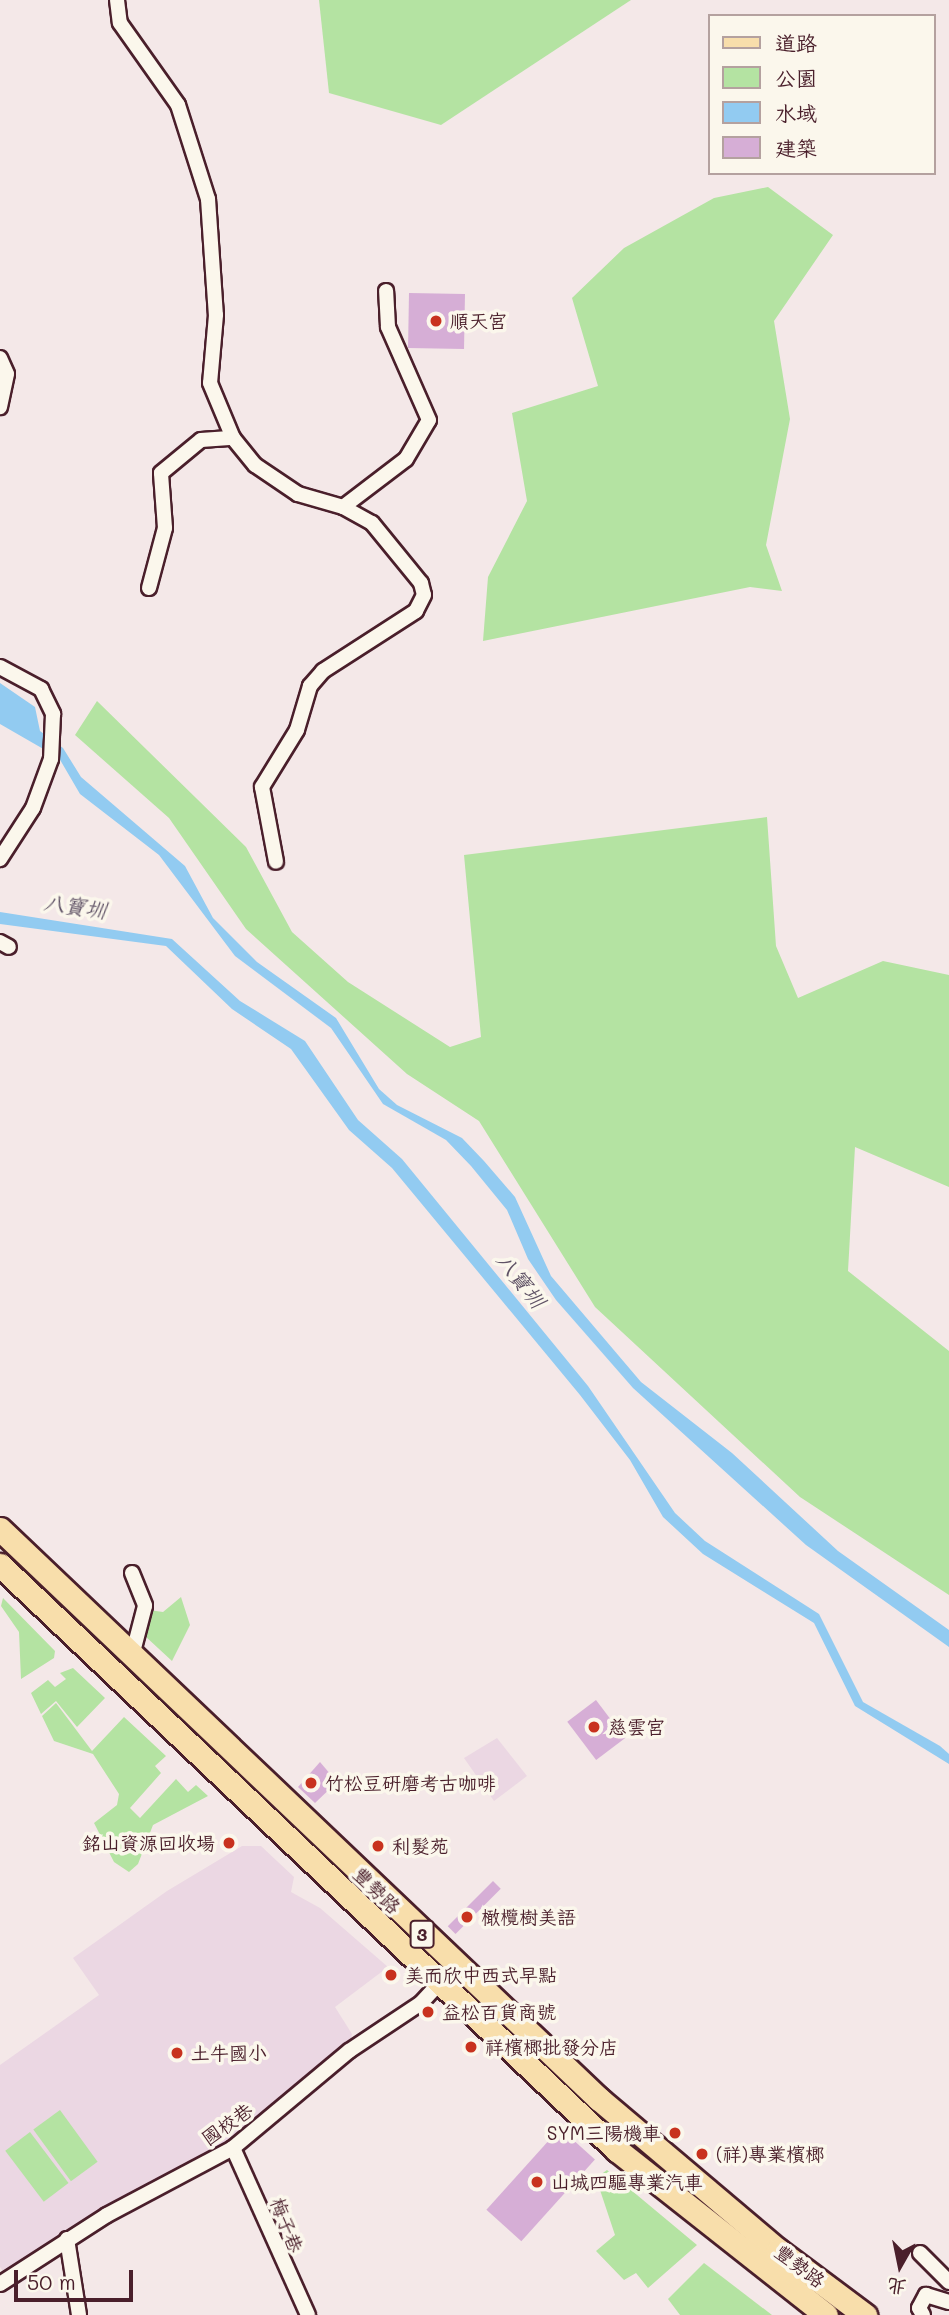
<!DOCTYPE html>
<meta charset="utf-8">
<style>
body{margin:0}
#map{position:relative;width:949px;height:2315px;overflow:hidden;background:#f4e8e8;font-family:Mali,"LXGW WenKai TC",sans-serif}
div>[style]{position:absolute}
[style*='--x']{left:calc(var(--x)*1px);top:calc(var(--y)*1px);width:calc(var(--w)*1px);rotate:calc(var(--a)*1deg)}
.built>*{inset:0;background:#ebd7e3}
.green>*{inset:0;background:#b4e3a2;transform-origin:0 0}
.water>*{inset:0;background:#92cbf1}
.building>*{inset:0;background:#d6aed6;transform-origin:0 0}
.roads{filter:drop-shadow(2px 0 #4a1f2b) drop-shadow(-2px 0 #4a1f2b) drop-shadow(0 2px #4a1f2b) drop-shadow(0 -2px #4a1f2b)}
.minor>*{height:14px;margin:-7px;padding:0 7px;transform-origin:7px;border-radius:7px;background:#fbf7ec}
.primary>*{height:23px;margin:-11.5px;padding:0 11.5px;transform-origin:11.5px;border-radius:11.5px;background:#f8deab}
.dots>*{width:19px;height:19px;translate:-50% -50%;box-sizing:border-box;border:4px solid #fbf7ec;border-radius:50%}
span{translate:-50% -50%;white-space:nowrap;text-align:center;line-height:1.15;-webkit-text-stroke:7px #fbf7ec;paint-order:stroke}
.shield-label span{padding:2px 5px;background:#fbf7ec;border:2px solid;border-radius:5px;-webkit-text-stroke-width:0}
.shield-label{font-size:18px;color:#4a1f2b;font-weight:700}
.poi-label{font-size:19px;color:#4a1f2b}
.left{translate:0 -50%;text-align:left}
.right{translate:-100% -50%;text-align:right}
.street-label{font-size:19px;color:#4a1f2b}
.water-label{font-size:21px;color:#605366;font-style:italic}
.legend{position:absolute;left:708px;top:14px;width:228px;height:161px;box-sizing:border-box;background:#fbf7ec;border:2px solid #b4a19f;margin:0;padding:9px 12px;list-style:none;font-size:21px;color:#4a1f2b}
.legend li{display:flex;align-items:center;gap:14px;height:35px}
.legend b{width:35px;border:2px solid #b4a19f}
.north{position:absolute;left:865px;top:2231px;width:70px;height:70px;-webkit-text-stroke:5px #fbf7ec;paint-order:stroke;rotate:189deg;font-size:19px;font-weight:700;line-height:28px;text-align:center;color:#4a1f2b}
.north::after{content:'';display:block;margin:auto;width:24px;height:32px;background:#4a1f2b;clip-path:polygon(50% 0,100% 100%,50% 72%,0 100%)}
.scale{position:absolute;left:14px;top:2270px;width:119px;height:32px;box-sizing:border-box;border:4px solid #4a1f2b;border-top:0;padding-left:9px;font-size:21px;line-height:24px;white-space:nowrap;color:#4a1f2b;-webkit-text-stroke:5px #fbf7ec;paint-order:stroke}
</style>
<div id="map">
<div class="built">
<div style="clip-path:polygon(497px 1738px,527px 1776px,494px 1801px,464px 1758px)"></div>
<div style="clip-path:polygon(242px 1846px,261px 1846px,294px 1877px,291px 1892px,320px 1908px,388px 1967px,335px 2007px,352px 2034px,350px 2042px,228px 2143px,6px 2275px,0 2267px,0 2065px,99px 1995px,73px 1958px,167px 1891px)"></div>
</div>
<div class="green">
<div style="clip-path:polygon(319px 0,631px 0,441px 125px,329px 93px)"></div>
<div style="clip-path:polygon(768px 187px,833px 235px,774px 321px,790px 419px,766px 545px,782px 591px,750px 587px,483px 641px,488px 577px,527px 501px,512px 413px,598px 386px,572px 298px,624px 248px,714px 198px)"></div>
<div style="clip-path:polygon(97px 701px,246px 847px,292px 932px,348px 982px,450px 1047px,481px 1037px,464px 855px,767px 817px,776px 946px,798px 998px,883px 961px,949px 975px,949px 1187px,855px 1147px,848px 1271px,949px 1351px,949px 1595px,800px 1497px,595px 1307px,479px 1121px,407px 1074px,246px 929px,169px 818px,75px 735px)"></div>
<div style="clip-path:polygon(181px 1597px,190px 1625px,172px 1661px,145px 1636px,149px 1610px,163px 1612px)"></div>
<div style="clip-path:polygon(3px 1598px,55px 1651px,54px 1658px,21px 1679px,19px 1632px,1px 1606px)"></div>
<div style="clip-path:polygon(73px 1668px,105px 1698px,77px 1727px,56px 1701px,41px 1714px,31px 1693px,48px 1680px,55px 1687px,66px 1679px,60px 1673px)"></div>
<div style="clip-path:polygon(56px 1703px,92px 1751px,124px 1717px,166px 1756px,155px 1766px,161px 1773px,130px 1808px,140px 1818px,176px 1779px,188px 1792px,196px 1785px,208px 1796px,153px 1825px,138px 1864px,129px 1872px,114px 1862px,94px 1823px,117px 1805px,119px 1794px,93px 1754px,54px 1741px,42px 1716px)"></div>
<div style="left:60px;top:2110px;width:64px;height:33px;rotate:54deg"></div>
<div style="left:30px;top:2132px;width:64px;height:31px;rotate:53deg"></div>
<div style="clip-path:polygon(607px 2170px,697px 2245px,648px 2288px,636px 2273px,624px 2280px,596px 2251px,615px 2235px,596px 2178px)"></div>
<div style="clip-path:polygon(704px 2263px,772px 2315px,680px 2315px,668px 2299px)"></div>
</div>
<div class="water">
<div style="clip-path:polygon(0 683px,35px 707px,40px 731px,63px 748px,81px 777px,185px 866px,213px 918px,257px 962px,336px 1018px,379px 1089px,397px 1105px,462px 1138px,484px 1161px,515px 1197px,551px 1276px,641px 1382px,732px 1453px,838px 1551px,949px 1630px,949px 1647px,806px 1545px,633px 1388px,556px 1300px,528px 1259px,507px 1210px,471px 1166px,446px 1140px,383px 1104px,331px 1028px,235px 956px,159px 855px,80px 794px,59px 758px,0 724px)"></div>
<div style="clip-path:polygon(0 912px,172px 939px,240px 1001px,305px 1041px,358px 1120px,402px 1159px,588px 1386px,675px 1513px,705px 1541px,819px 1614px,863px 1702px,940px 1746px,949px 1754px,949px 1764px,855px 1706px,814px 1623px,703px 1554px,663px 1517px,630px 1460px,580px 1395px,392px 1168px,349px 1130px,291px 1049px,232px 1009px,166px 946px,0 924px)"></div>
</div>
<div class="building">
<div style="left:409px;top:293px;width:56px;height:55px;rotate:1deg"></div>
<div style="left:596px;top:1700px;width:48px;height:36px;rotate:53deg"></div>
<div style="clip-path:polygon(320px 1762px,337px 1782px,315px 1803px,298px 1787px)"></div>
<div style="left:493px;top:1881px;width:11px;height:64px;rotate:45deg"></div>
<div style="left:560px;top:2128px;width:47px;height:110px;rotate:42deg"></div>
</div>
<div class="roads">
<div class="minor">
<div style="--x:117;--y:0;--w:23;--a:83"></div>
<div style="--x:120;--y:23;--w:100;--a:54.7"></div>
<div style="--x:178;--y:105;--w:99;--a:72.3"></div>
<div style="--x:208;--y:199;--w:116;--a:86.1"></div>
<div style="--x:216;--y:315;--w:68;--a:95"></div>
<div style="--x:210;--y:383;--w:60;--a:67.3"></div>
<div style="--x:233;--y:438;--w:35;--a:51"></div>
<div style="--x:255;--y:465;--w:52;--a:34"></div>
<div style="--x:298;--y:494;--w:47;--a:16.1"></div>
<div style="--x:343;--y:507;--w:33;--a:29"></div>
<div style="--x:372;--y:523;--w:77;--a:50.8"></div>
<div style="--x:421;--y:583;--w:12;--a:76"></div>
<div style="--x:424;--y:595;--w:18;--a:117"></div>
<div style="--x:416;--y:611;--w:111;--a:147.2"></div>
<div style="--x:323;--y:671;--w:20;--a:131"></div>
<div style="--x:310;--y:686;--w:46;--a:106.5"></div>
<div style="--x:297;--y:730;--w:67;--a:121.6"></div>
<div style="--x:262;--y:787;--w:76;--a:79.4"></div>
<div style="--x:0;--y:358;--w:17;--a:66"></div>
<div style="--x:7;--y:374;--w:34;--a:102"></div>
<div style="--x:343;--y:507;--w:79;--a:-37.3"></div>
<div style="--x:406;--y:459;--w:45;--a:-59.5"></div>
<div style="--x:429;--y:420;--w:102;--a:-113.8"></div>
<div style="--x:388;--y:327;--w:36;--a:-93"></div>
<div style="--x:149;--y:588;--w:62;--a:-75.1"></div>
<div style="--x:165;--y:528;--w:55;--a:-94.2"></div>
<div style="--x:161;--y:473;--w:52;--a:-39.5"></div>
<div style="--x:201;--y:440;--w:32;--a:-4"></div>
<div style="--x:0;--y:667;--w:47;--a:28.2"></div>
<div style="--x:41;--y:689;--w:28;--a:64"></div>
<div style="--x:53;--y:714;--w:45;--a:92.5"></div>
<div style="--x:51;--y:759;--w:52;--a:110.2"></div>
<div style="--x:33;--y:808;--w:61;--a:122.9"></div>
<div style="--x:0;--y:942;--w:10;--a:29"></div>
<div style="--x:132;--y:1573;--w:35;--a:68"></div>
<div style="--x:145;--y:1606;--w:52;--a:104.6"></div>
<div style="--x:233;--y:2148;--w:183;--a:65.8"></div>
<div style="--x:67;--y:2239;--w:77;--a:81"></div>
<div style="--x:920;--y:2253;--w:41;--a:45"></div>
<div style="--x:0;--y:2284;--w:127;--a:-32.8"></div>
<div style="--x:107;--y:2215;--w:143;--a:-28"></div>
<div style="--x:233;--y:2148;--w:151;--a:-39.9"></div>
<div style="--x:349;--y:2051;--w:87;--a:-33.7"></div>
<div style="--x:421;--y:2003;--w:50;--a:-47.4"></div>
<div style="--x:923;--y:2315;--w:8;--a:-120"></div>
<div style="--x:919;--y:2308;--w:15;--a:-62"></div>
<div style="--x:926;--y:2295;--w:24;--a:17"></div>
</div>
<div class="primary">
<div style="--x:0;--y:1529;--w:827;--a:43.58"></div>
<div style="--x:599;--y:2099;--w:234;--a:40.2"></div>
<div style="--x:778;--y:2250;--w:109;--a:36.8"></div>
<div style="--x:0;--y:1565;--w:850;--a:43.48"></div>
<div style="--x:617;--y:2150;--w:266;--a:38.3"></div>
</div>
</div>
<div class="dots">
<div style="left:436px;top:321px;background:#c8321e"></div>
<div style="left:594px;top:1727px;background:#c8321e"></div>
<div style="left:311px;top:1783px;background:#c8321e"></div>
<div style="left:229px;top:1843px;background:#c8321e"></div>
<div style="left:378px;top:1846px;background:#c8321e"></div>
<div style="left:467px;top:1917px;background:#c8321e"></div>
<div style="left:391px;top:1975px;background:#c8321e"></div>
<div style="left:428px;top:2012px;background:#c8321e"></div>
<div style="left:471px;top:2047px;background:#c8321e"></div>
<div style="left:177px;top:2053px;background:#c8321e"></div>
<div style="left:675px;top:2133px;background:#c8321e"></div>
<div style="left:702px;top:2154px;background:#c8321e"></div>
<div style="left:537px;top:2182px;background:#c8321e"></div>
</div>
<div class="shield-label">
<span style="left:422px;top:1934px">3</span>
</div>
<div class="poi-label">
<span class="left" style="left:450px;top:321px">順天宮</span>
<span class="left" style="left:608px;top:1727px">慈雲宮</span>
<span class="left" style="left:325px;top:1783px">竹松豆研磨考古咖啡</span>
<span class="right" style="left:215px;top:1843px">銘山資源回收場</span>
<span class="left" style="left:392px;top:1846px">利髮苑</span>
<span class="left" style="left:481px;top:1917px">橄欖樹美語</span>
<span class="left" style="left:405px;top:1975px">美而欣中西式早點</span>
<span class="left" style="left:442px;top:2012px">益松百貨商號</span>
<span class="left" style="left:485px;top:2047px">祥檳榔批發分店</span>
<span class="left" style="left:191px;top:2053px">土牛國小</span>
<span class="right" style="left:661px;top:2133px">SYM三陽機車</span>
<span class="left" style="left:716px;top:2154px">(祥)專業檳榔</span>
<span class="left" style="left:551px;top:2182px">山城四驅專業汽車</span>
</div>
<div class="street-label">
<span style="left:377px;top:1890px;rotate:44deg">豐勢路</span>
<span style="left:227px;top:2124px;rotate:-35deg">國校巷</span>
<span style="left:287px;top:2225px;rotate:69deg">梅子巷</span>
<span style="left:800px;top:2266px;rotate:37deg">豐勢路</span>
</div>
<div class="water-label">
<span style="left:75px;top:906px;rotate:8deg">八寶圳</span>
<span style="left:521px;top:1280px;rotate:51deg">八寶圳</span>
</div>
<ul class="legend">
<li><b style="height:9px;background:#f8deab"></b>道路</li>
<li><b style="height:19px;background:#b4e3a2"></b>公園</li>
<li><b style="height:19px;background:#92cbf1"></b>水域</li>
<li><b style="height:19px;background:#d6aed6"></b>建築</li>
</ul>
<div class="north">北</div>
<div class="scale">50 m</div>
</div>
